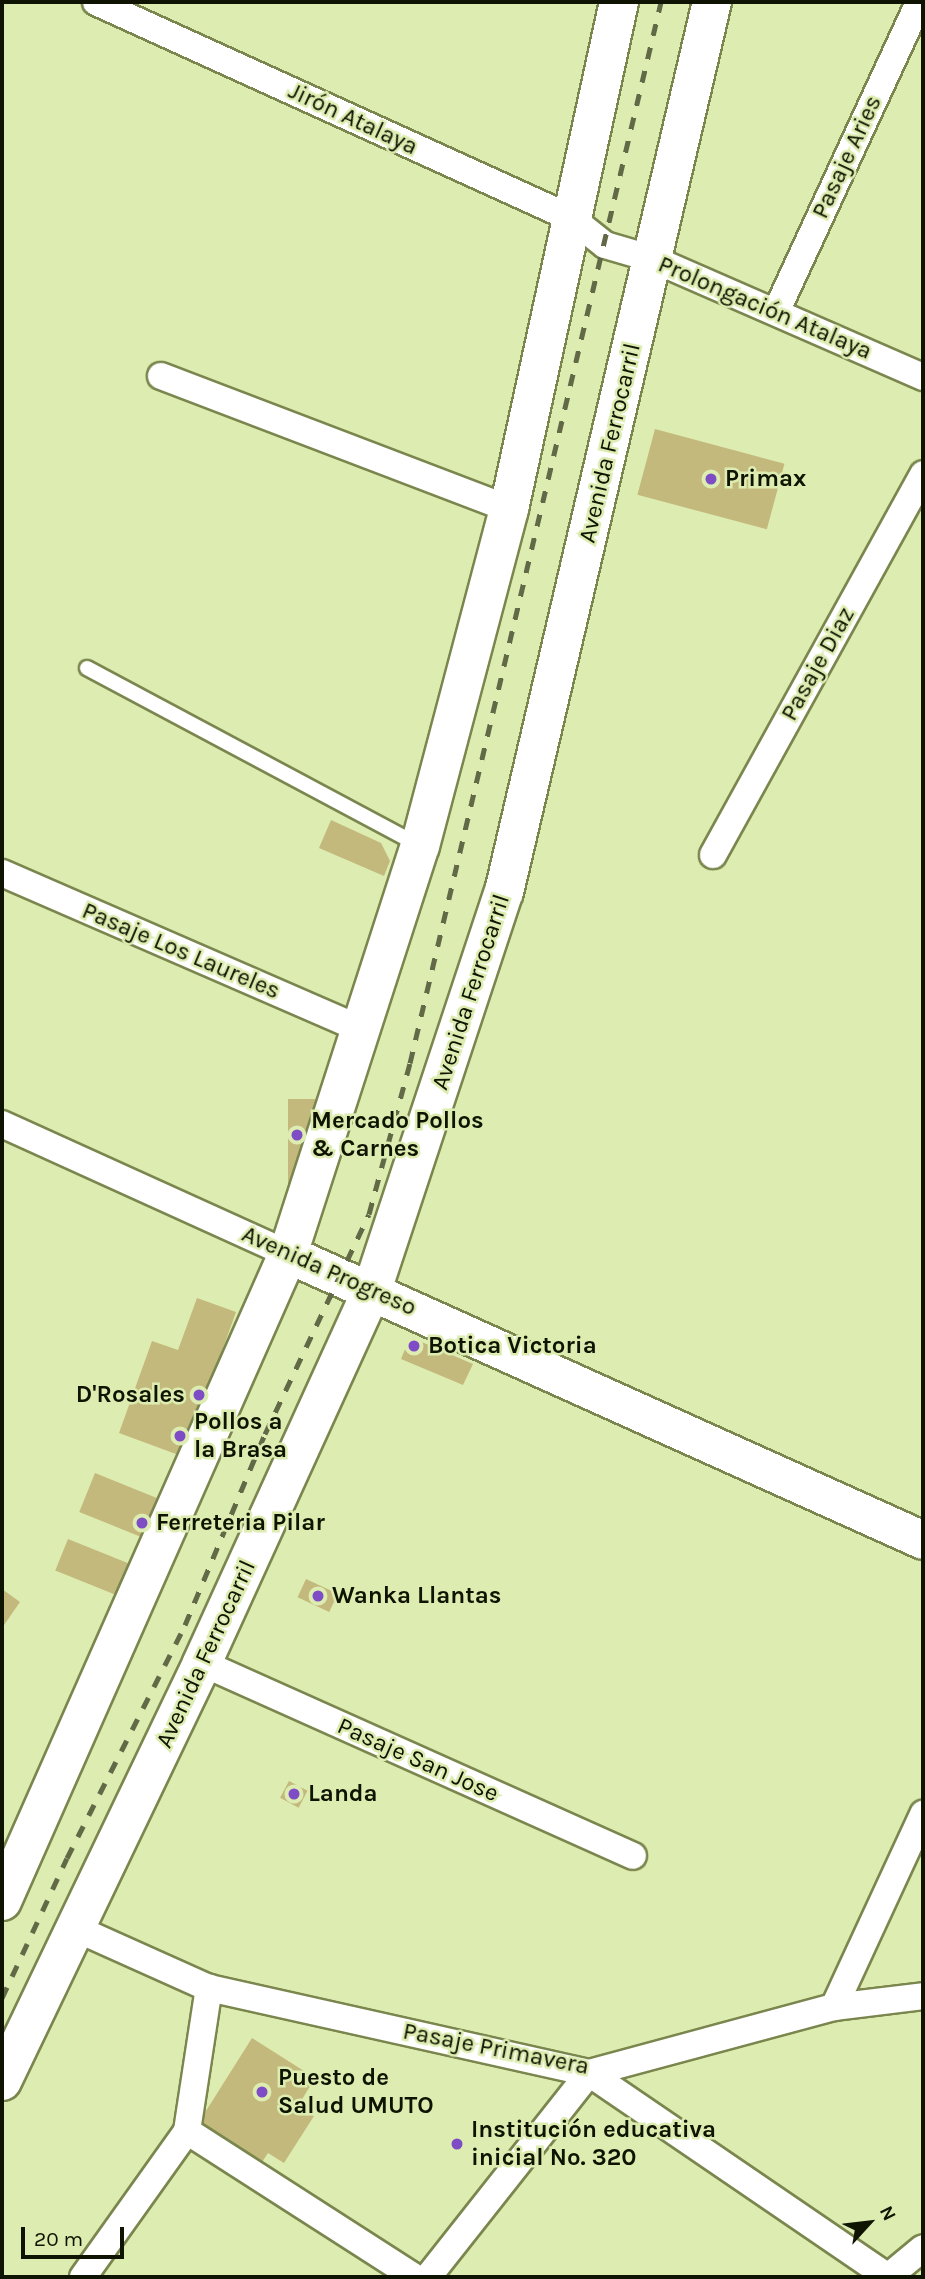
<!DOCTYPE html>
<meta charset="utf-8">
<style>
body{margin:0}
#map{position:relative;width:925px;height:2279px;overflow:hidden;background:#ddecb0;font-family:Karla,sans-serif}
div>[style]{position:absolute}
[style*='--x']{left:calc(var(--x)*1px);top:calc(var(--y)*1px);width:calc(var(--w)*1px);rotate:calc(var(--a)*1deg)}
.building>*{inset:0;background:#c4b97d;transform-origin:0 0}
.roads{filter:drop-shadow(2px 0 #7a864e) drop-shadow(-2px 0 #7a864e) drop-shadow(0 2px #7a864e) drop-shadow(0 -2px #7a864e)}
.lane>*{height:14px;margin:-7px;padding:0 7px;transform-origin:7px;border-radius:7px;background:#fff}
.street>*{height:26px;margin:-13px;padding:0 13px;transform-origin:13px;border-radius:13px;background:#fff}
.secondary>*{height:37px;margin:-18.5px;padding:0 18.5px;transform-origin:18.5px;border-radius:18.5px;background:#fff}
.primary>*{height:38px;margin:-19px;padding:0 19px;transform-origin:19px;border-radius:19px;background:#fff}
.rail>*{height:5px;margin-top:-2.5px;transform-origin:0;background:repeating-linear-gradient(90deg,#616946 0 12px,transparent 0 24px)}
.dots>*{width:19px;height:19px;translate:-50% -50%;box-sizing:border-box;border:4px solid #ddecb0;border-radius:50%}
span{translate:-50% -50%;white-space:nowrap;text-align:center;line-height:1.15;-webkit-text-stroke:5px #ddecb0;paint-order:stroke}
.street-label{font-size:24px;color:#0f1301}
.poi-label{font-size:24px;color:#0f1301;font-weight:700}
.left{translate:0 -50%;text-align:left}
.right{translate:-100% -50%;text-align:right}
.frame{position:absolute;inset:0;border:4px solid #0f1301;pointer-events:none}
.north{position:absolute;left:834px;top:2188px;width:70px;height:70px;-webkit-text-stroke:5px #ddecb0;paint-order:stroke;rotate:63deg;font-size:19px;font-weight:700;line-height:28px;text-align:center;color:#0f1301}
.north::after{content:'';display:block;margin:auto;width:24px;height:32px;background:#0f1301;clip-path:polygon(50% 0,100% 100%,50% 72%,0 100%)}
.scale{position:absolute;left:21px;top:2227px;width:103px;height:32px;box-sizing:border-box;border:4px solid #0f1301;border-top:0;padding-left:9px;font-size:21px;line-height:24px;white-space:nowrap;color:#0f1301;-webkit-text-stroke:5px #ddecb0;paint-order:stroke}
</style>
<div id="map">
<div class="building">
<div style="left:655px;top:429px;width:134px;height:68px;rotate:15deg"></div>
<div style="clip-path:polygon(331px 820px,381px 843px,390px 861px,384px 876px,319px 848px)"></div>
<div style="left:288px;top:1099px;width:27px;height:97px"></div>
<div style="clip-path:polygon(197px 1298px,236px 1312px,184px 1457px,119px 1433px,152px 1341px,178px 1350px)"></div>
<div style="clip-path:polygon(417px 1340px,473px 1364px,463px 1385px,401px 1359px,406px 1347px)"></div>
<div style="left:95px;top:1473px;width:68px;height:42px;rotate:22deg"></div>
<div style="left:68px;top:1539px;width:69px;height:34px;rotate:22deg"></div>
<div style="left:306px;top:1579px;width:35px;height:20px;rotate:25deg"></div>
<div style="clip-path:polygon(2px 1589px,20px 1602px,2px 1628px)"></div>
<div style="left:289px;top:1781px;width:21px;height:19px;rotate:28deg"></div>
<div style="clip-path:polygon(252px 2038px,315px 2078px,298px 2106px,314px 2116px,284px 2163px,268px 2153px,262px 2162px,199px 2122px)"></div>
</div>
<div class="roads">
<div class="lane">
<div style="--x:87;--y:668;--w:376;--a:28.1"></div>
</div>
<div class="street">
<div style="--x:96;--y:2;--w:522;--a:24.45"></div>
<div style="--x:571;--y:218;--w:43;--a:38.5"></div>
<div style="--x:605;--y:245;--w:50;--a:16.3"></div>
<div style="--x:653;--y:259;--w:295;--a:23.6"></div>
<div style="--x:776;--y:312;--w:341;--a:-65.2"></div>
<div style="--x:161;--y:376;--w:373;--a:20.9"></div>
<div style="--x:713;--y:855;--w:435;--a:-61.1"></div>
<div style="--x:2;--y:873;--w:391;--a:23.5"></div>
<div style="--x:2;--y:1124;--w:314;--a:24.4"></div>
<div style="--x:202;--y:1663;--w:472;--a:24.1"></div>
<div style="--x:77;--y:1929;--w:145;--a:24.1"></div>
<div style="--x:209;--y:1988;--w:389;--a:12.6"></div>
<div style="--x:589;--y:2073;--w:254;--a:-15.1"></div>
<div style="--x:834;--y:2007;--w:90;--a:-7"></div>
<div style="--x:834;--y:2007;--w:213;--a:-65.2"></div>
<div style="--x:187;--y:2131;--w:270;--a:32.7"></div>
<div style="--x:83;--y:2277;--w:179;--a:-54.5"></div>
<div style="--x:187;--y:2131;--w:145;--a:-81.3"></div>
<div style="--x:428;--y:2277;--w:260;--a:-51.7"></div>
<div style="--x:589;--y:2073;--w:362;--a:34.3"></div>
<div style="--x:888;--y:2277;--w:45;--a:-39.6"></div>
</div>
<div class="secondary">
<div style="--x:288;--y:1254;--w:696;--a:24.25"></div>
</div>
<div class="primary">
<div style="--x:2;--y:1901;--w:707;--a:-66.15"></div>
<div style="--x:288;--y:1254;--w:429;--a:-72.1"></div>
<div style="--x:420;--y:846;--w:349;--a:-75.2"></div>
<div style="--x:509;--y:509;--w:519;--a:-77.76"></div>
<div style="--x:2;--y:2081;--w:463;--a:-64.4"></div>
<div style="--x:202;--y:1663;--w:410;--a:-65.5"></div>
<div style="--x:372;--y:1290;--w:419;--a:-71.7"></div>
<div style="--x:504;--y:892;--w:914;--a:-76.85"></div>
</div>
</div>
<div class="rail">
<div style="--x:2;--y:1998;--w:154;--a:-65.1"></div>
<div style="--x:67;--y:1858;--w:261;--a:-63.1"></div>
<div style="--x:185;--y:1625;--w:207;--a:-67.3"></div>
<div style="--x:265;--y:1434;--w:243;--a:-64.7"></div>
<div style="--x:369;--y:1214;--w:156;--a:-74.8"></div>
<div style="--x:410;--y:1063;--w:1090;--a:-76.69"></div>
</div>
<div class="dots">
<div style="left:711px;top:479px;background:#7e4dc5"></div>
<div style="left:297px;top:1135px;background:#7e4dc5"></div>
<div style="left:414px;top:1346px;background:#7e4dc5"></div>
<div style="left:199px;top:1395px;background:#7e4dc5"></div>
<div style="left:180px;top:1436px;background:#7e4dc5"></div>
<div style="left:142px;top:1523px;background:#7e4dc5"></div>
<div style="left:318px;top:1596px;background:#7e4dc5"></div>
<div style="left:294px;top:1794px;background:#7e4dc5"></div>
<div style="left:262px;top:2092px;background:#7e4dc5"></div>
<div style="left:457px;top:2144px;background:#7e4dc5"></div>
</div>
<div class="street-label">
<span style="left:353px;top:119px;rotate:25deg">Jirón Atalaya</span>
<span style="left:847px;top:157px;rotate:-65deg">Pasaje Aries</span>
<span style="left:765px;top:308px;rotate:23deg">Prolongación Atalaya</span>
<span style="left:610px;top:443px;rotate:-77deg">Avenida Ferrocarril</span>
<span style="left:818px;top:664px;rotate:-61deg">Pasaje Diaz</span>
<span style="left:181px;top:951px;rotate:23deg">Pasaje Los Laureles</span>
<span style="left:471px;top:992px;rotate:-72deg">Avenida Ferrocarril</span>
<span style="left:329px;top:1271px;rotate:24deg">Avenida Progreso</span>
<span style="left:206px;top:1654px;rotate:-65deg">Avenida Ferrocarril</span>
<span style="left:418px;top:1760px;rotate:24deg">Pasaje San Jose</span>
<span style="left:496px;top:2049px;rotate:11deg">Pasaje Primavera</span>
</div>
<div class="poi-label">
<span class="left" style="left:725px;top:479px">Primax</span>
<span class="left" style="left:311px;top:1135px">Mercado Pollos<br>&amp; Carnes</span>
<span class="left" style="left:428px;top:1346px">Botica Victoria</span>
<span class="right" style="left:185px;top:1395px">D'Rosales</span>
<span class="left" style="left:194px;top:1436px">Pollos a<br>la Brasa</span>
<span class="left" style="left:156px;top:1523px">Ferreteria Pilar</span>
<span class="left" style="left:332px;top:1596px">Wanka Llantas</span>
<span class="left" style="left:308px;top:1794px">Landa</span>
<span class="left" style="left:278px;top:2092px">Puesto de<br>Salud UMUTO</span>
<span class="left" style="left:471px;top:2144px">Institución educativa<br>inicial No. 320</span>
</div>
<div class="frame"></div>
<div class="north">N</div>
<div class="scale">20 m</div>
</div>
